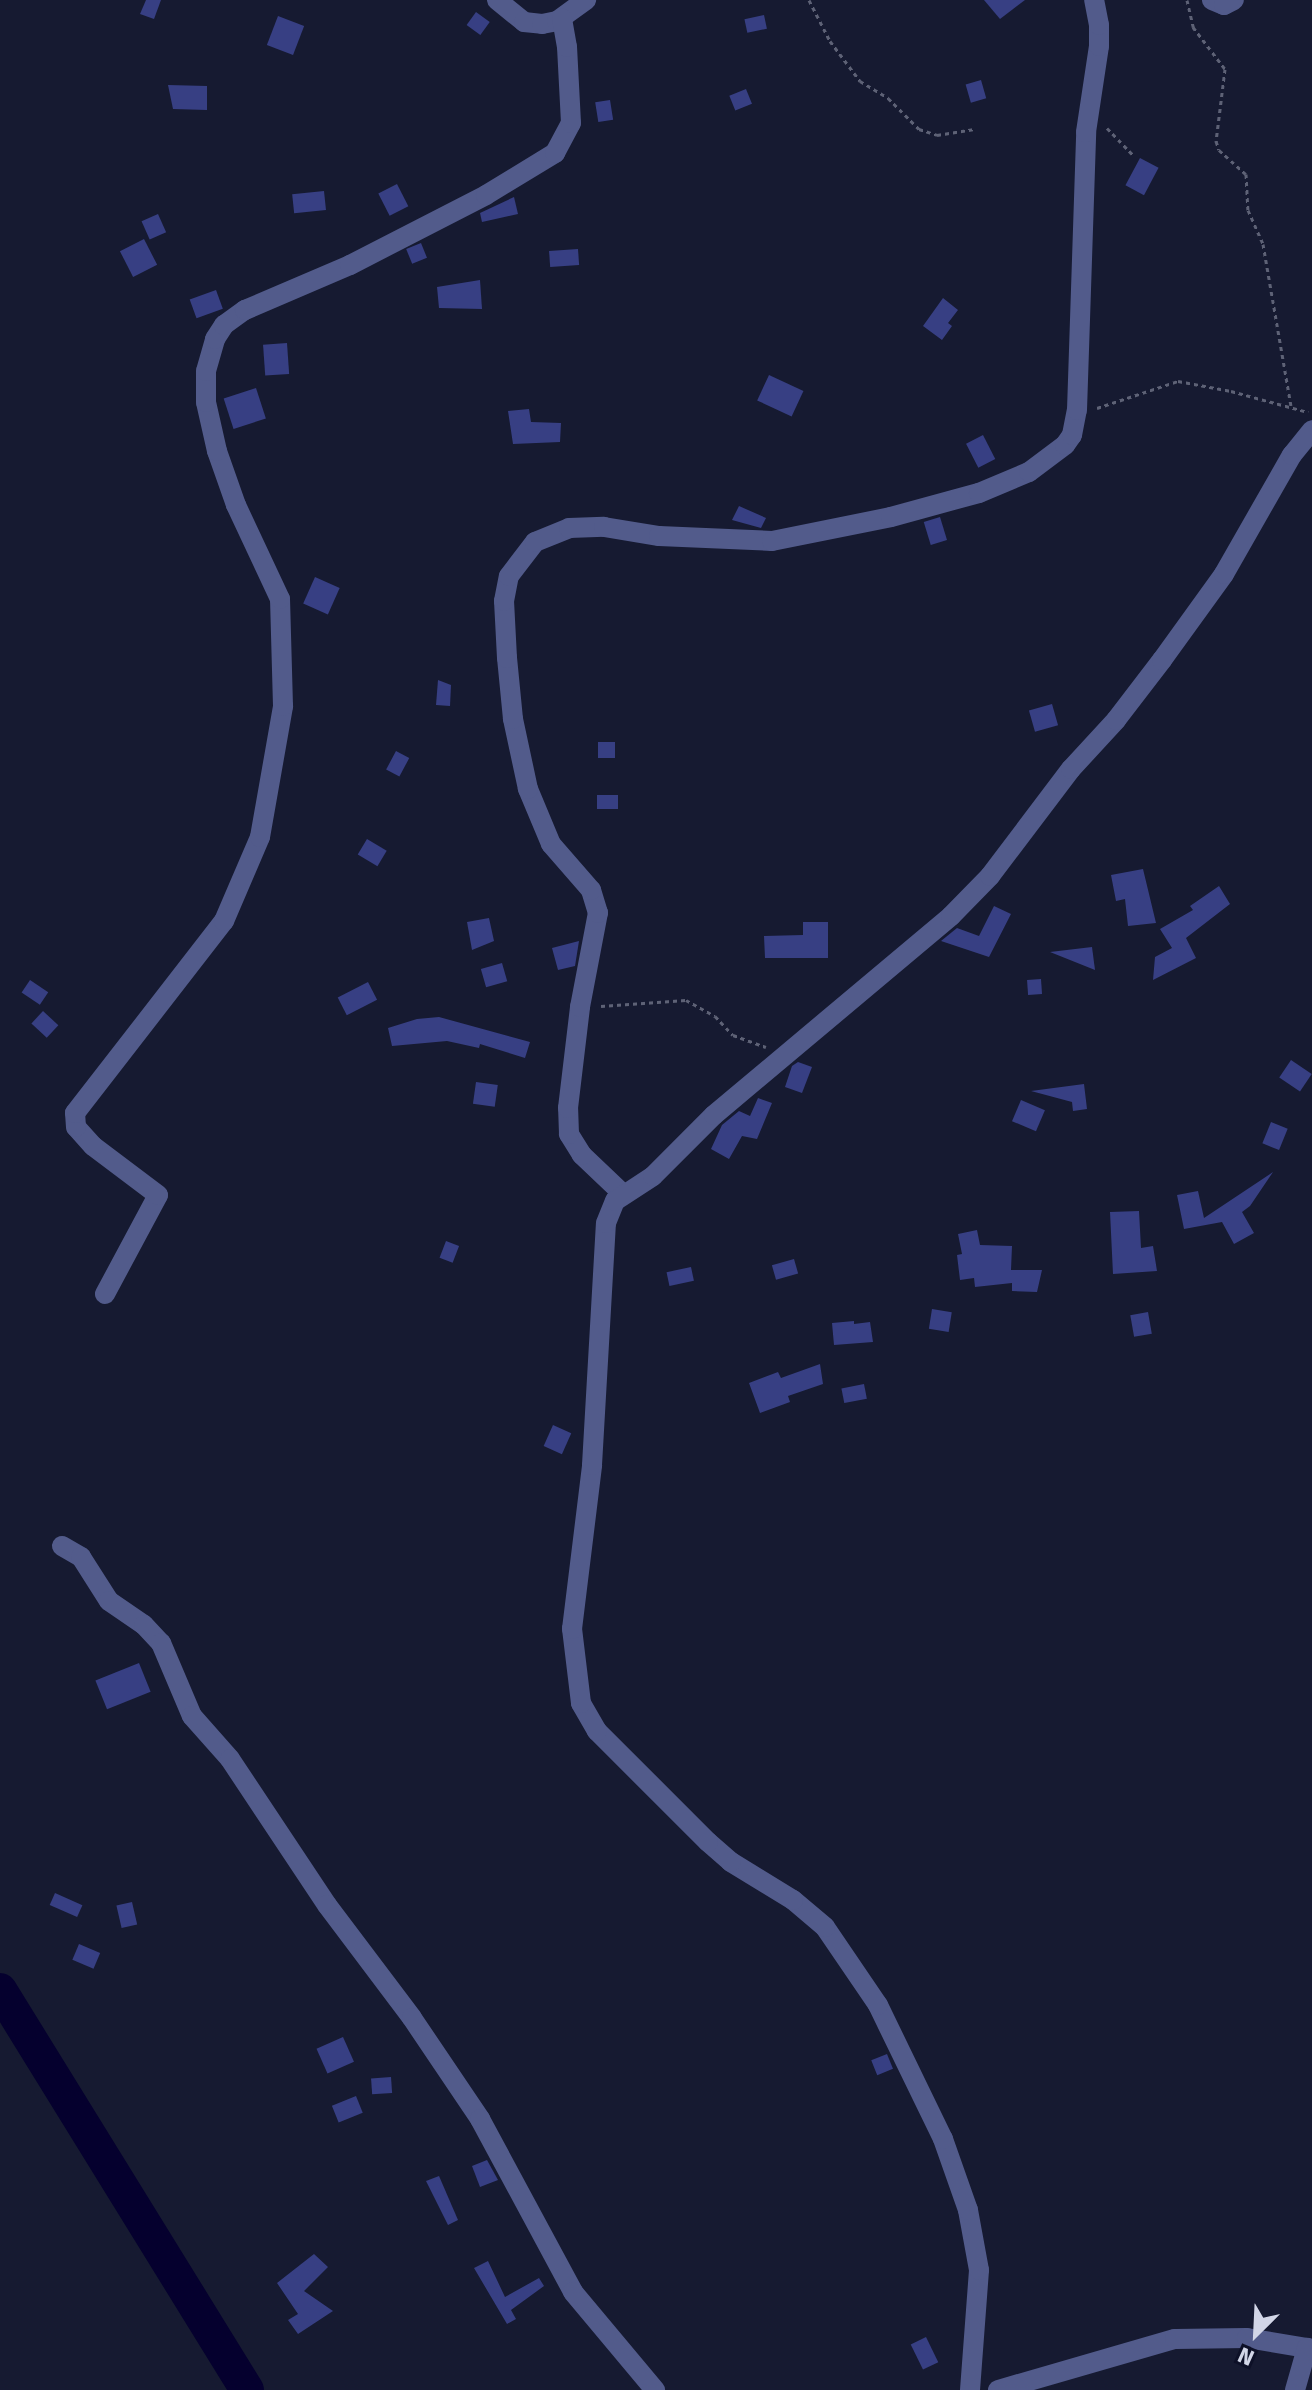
<!DOCTYPE html>
<style>
body{margin:0}
#map{position:relative;width:1312px;height:2390px;overflow:hidden;background:#161a31;font-family:"Fira Sans",sans-serif}
div>[style]{position:absolute}
[style*='--x']{left:calc(var(--x)*1px);top:calc(var(--y)*1px);width:calc(var(--w)*1px);rotate:calc(var(--a)*1deg)}
.river>*{height:34px;margin:-17px;padding:0 17px;transform-origin:17px;border-radius:17px;background:#05002e}
.building>*{inset:0;background:#373f83;transform-origin:0 0}
.path>*{height:3px;margin-top:-1.5px;transform-origin:0;background:repeating-linear-gradient(90deg,#5e6276 0 4px,transparent 0 8px)}
.minor>*{height:20px;margin:-10px;padding:0 10px;transform-origin:10px;border-radius:10px;background:#525b8b}
span{translate:-50% -50%;white-space:nowrap;text-align:center;line-height:1.15;-webkit-text-stroke:6px #0d1027;paint-order:stroke}
.north{position:absolute;left:1216px;top:2294px;width:80px;height:80px;-webkit-text-stroke:6px #0d1027;paint-order:stroke;rotate:204deg;font-size:22px;font-weight:700;line-height:32px;text-align:center;color:#d2d6e7}
.north::after{content:'';display:block;margin:auto;width:28px;height:36px;background:#d2d6e7;clip-path:polygon(50% 0,100% 100%,50% 72%,0 100%)}
</style>
<div id="map">
<div class="river">
<div style="--x:0;--y:1990;--w:470;--a:58.3"></div>
</div>
<div class="building">
<div style="clip-path:polygon(146px 0,161px 0,154px 19px,140px 14px)"></div>
<div style="clip-path:polygon(984px 0,1025px 0,1000px 19px)"></div>
<div style="left:476px;top:12px;width:17px;height:16px;rotate:36deg"></div>
<div style="left:764px;top:15px;width:14px;height:20px;rotate:78deg"></div>
<div style="left:278px;top:16px;width:28px;height:31px;rotate:21deg"></div>
<div style="left:981px;top:80px;width:19px;height:16px;rotate:74deg"></div>
<div style="clip-path:polygon(168px 85px,207px 86px,207px 110px,173px 109px)"></div>
<div style="left:746px;top:89px;width:16px;height:18px;rotate:68deg"></div>
<div style="left:610px;top:100px;width:20px;height:15px;rotate:81deg"></div>
<div style="left:1140px;top:158px;width:21px;height:31px;rotate:28deg"></div>
<div style="left:397px;top:184px;width:25px;height:21px;rotate:63deg"></div>
<div style="left:324px;top:191px;width:19px;height:32px;rotate:84deg"></div>
<div style="clip-path:polygon(514px 197px,518px 214px,482px 222px,480px 213px)"></div>
<div style="left:158px;top:214px;width:20px;height:18px;rotate:66deg"></div>
<div style="left:144px;top:239px;width:29px;height:27px;rotate:63deg"></div>
<div style="left:421px;top:243px;width:16px;height:16px;rotate:68deg"></div>
<div style="left:578px;top:249px;width:16px;height:29px;rotate:86deg"></div>
<div style="clip-path:polygon(480px 280px,482px 309px,439px 308px,437px 287px)"></div>
<div style="left:216px;top:290px;width:20px;height:28px;rotate:70deg"></div>
<div style="clip-path:polygon(943px 298px,958px 310px,948px 323px,952px 326px,942px 340px,923px 326px)"></div>
<div style="left:287px;top:343px;width:31px;height:24px;rotate:86deg"></div>
<div style="left:769px;top:375px;width:38px;height:28px;rotate:25deg"></div>
<div style="left:256px;top:388px;width:32px;height:34px;rotate:72deg"></div>
<div style="clip-path:polygon(529px 409px,531px 422px,561px 423px,560px 442px,513px 444px,508px 411px)"></div>
<div style="left:983px;top:435px;width:27px;height:19px;rotate:63deg"></div>
<div style="clip-path:polygon(739px 506px,766px 518px,761px 528px,732px 520px)"></div>
<div style="left:940px;top:517px;width:24px;height:17px;rotate:73deg"></div>
<div style="left:315px;top:577px;width:27px;height:29px;rotate:24deg"></div>
<div style="clip-path:polygon(438px 680px,451px 685px,450px 706px,436px 705px)"></div>
<div style="left:1052px;top:704px;width:22px;height:24px;rotate:74deg"></div>
<div style="left:598px;top:742px;width:17px;height:16px"></div>
<div style="left:396px;top:751px;width:15px;height:21px;rotate:28deg"></div>
<div style="left:597px;top:795px;width:21px;height:14px"></div>
<div style="left:367px;top:839px;width:23px;height:18px;rotate:31deg"></div>
<div style="clip-path:polygon(1143px 869px,1156px 923px,1128px 926px,1125px 899px,1116px 901px,1111px 875px)"></div>
<div style="clip-path:polygon(1219px 886px,1230px 904px,1186px 938px,1196px 958px,1153px 980px,1155px 957px,1172px 948px,1160px 929px,1193px 910px,1190px 906px)"></div>
<div style="clip-path:polygon(994px 906px,1011px 914px,989px 957px,941px 941px,957px 928px,979px 936px)"></div>
<div style="clip-path:polygon(489px 918px,494px 941px,472px 950px,467px 922px)"></div>
<div style="clip-path:polygon(803px 922px,828px 922px,828px 958px,765px 958px,764px 936px,803px 935px)"></div>
<div style="clip-path:polygon(579px 941px,575px 966px,558px 970px,552px 948px)"></div>
<div style="clip-path:polygon(1092px 947px,1095px 970px,1050px 952px)"></div>
<div style="left:502px;top:963px;width:19px;height:22px;rotate:74deg"></div>
<div style="left:1041px;top:979px;width:15px;height:14px;rotate:86deg"></div>
<div style="left:30px;top:980px;width:22px;height:15px;rotate:34deg"></div>
<div style="left:368px;top:982px;width:20px;height:34px;rotate:63deg"></div>
<div style="left:43px;top:1011px;width:21px;height:17px;rotate:43deg"></div>
<div style="clip-path:polygon(439px 1017px,530px 1042px,525px 1058px,480px 1044px,479px 1048px,447px 1041px,392px 1046px,388px 1028px,417px 1019px)"></div>
<div style="left:1291px;top:1060px;width:25px;height:21px;rotate:34deg"></div>
<div style="clip-path:polygon(798px 1062px,812px 1067px,802px 1093px,785px 1087px,792px 1066px)"></div>
<div style="left:476px;top:1082px;width:22px;height:22px;rotate:8deg"></div>
<div style="clip-path:polygon(1084px 1084px,1087px 1109px,1073px 1111px,1072px 1102px,1031px 1091px)"></div>
<div style="clip-path:polygon(758px 1098px,772px 1103px,757px 1139px,742px 1136px,729px 1159px,711px 1149px,722px 1125px,739px 1111px,750px 1116px)"></div>
<div style="left:1021px;top:1100px;width:26px;height:23px;rotate:23deg"></div>
<div style="left:1271px;top:1122px;width:18px;height:23px;rotate:22deg"></div>
<div style="clip-path:polygon(1273px 1172px,1250px 1206px,1242px 1212px,1254px 1233px,1234px 1244px,1222px 1222px,1184px 1229px,1177px 1195px,1198px 1191px,1204px 1218px)"></div>
<div style="clip-path:polygon(1139px 1211px,1141px 1248px,1153px 1246px,1157px 1271px,1113px 1274px,1110px 1212px)"></div>
<div style="clip-path:polygon(977px 1230px,980px 1245px,1012px 1246px,1011px 1270px,1042px 1270px,1037px 1292px,1012px 1291px,1012px 1283px,975px 1287px,974px 1278px,960px 1280px,957px 1255px,962px 1254px,958px 1234px)"></div>
<div style="left:446px;top:1241px;width:14px;height:18px;rotate:21deg"></div>
<div style="left:794px;top:1259px;width:15px;height:23px;rotate:74deg"></div>
<div style="left:691px;top:1267px;width:14px;height:25px;rotate:78deg"></div>
<div style="left:932px;top:1309px;width:20px;height:20px;rotate:9deg"></div>
<div style="left:1148px;top:1312px;width:22px;height:18px;rotate:80deg"></div>
<div style="clip-path:polygon(854px 1321px,854px 1324px,870px 1322px,873px 1342px,834px 1345px,832px 1323px)"></div>
<div style="clip-path:polygon(820px 1364px,823px 1384px,788px 1396px,790px 1402px,760px 1413px,749px 1383px,778px 1372px,781px 1378px)"></div>
<div style="left:864px;top:1384px;width:15px;height:23px;rotate:79deg"></div>
<div style="left:553px;top:1425px;width:20px;height:23px;rotate:24deg"></div>
<div style="left:139px;top:1663px;width:31px;height:47px;rotate:68deg"></div>
<div style="left:55px;top:1893px;width:30px;height:13px;rotate:24deg"></div>
<div style="left:132px;top:1902px;width:23px;height:16px;rotate:77deg"></div>
<div style="left:79px;top:1944px;width:23px;height:17px;rotate:23deg"></div>
<div style="left:343px;top:2037px;width:27px;height:29px;rotate:66deg"></div>
<div style="left:887px;top:2054px;width:16px;height:17px;rotate:68deg"></div>
<div style="left:391px;top:2077px;width:16px;height:20px;rotate:86deg"></div>
<div style="left:356px;top:2096px;width:18px;height:26px;rotate:68deg"></div>
<div style="clip-path:polygon(487px 2160px,498px 2180px,480px 2187px,472px 2166px)"></div>
<div style="clip-path:polygon(439px 2176px,458px 2220px,448px 2225px,426px 2181px)"></div>
<div style="clip-path:polygon(314px 2254px,328px 2267px,304px 2291px,333px 2311px,298px 2334px,288px 2320px,298px 2314px,277px 2283px)"></div>
<div style="clip-path:polygon(488px 2261px,505px 2297px,539px 2278px,544px 2286px,511px 2310px,516px 2319px,507px 2324px,474px 2268px)"></div>
<div style="left:926px;top:2337px;width:28px;height:17px;rotate:64deg"></div>
</div>
<div class="path">
<div style="--x:809;--y:0;--w:46;--a:62.9"></div>
<div style="--x:830;--y:41;--w:50;--a:53.1"></div>
<div style="--x:860;--y:81;--w:33;--a:31"></div>
<div style="--x:888;--y:98;--w:44;--a:45"></div>
<div style="--x:919;--y:129;--w:19;--a:18"></div>
<div style="--x:937;--y:135;--w:38;--a:-9"></div>
<div style="--x:1187;--y:0;--w:28;--a:77"></div>
<div style="--x:1193;--y:27;--w:53;--a:52.7"></div>
<div style="--x:1225;--y:69;--w:73;--a:97.1"></div>
<div style="--x:1216;--y:141;--w:9;--a:72"></div>
<div style="--x:1219;--y:150;--w:36;--a:42"></div>
<div style="--x:1246;--y:174;--w:36;--a:87"></div>
<div style="--x:1248;--y:210;--w:37;--a:66"></div>
<div style="--x:1263;--y:244;--w:164;--a:80.2"></div>
<div style="--x:1107;--y:128;--w:37;--a:46"></div>
<div style="--x:1097;--y:408;--w:85;--a:-18.4"></div>
<div style="--x:1178;--y:381;--w:54;--a:10.7"></div>
<div style="--x:1231;--y:391;--w:80;--a:15.3"></div>
<div style="--x:601;--y:1006;--w:85;--a:-4"></div>
<div style="--x:686;--y:1000;--w:33;--a:29"></div>
<div style="--x:715;--y:1016;--w:26;--a:47"></div>
<div style="--x:733;--y:1035;--w:35;--a:20"></div>
</div>
<div class="minor">
<div style="--x:497;--y:0;--w:35;--a:39"></div>
<div style="--x:524;--y:22;--w:18;--a:6"></div>
<div style="--x:542;--y:24;--w:15;--a:-11"></div>
<div style="--x:557;--y:21;--w:36;--a:-36"></div>
<div style="--x:1212;--y:0;--w:13;--a:23"></div>
<div style="--x:1224;--y:5;--w:11;--a:-27"></div>
<div style="--x:623;--y:1194;--w:57;--a:-136.4"></div>
<div style="--x:582;--y:1155;--w:25;--a:-122"></div>
<div style="--x:569;--y:1134;--w:26;--a:-92"></div>
<div style="--x:568;--y:1108;--w:102;--a:-83.2"></div>
<div style="--x:580;--y:1007;--w:96;--a:-79.2"></div>
<div style="--x:598;--y:913;--w:24;--a:-107"></div>
<div style="--x:591;--y:890;--w:61;--a:-131"></div>
<div style="--x:551;--y:844;--w:60;--a:-112.7"></div>
<div style="--x:528;--y:789;--w:72;--a:-102.1"></div>
<div style="--x:513;--y:719;--w:61;--a:-95.6"></div>
<div style="--x:507;--y:658;--w:57;--a:-93"></div>
<div style="--x:504;--y:601;--w:25;--a:-79"></div>
<div style="--x:509;--y:576;--w:43;--a:-52.6"></div>
<div style="--x:535;--y:542;--w:37;--a:-22"></div>
<div style="--x:569;--y:528;--w:35;--a:-2"></div>
<div style="--x:604;--y:527;--w:56;--a:9.3"></div>
<div style="--x:659;--y:536;--w:113;--a:2.5"></div>
<div style="--x:772;--y:541;--w:121;--a:-11.4"></div>
<div style="--x:891;--y:517;--w:91;--a:-15.3"></div>
<div style="--x:979;--y:493;--w:54;--a:-22.8"></div>
<div style="--x:1029;--y:472;--w:45;--a:-36.9"></div>
<div style="--x:1065;--y:445;--w:12;--a:-55"></div>
<div style="--x:1072;--y:435;--w:25;--a:-79"></div>
<div style="--x:1077;--y:410;--w:278;--a:-88.1"></div>
<div style="--x:1086;--y:132;--w:87;--a:-81.4"></div>
<div style="--x:1099;--y:46;--w:21;--a:-90"></div>
<div style="--x:1099;--y:25;--w:25;--a:-101"></div>
<div style="--x:105;--y:1294;--w:112;--a:-61.8"></div>
<div style="--x:158;--y:1195;--w:81;--a:-143"></div>
<div style="--x:93;--y:1146;--w:25;--a:-132"></div>
<div style="--x:76;--y:1127;--w:14;--a:-94"></div>
<div style="--x:75;--y:1113;--w:243;--a:-52.2"></div>
<div style="--x:224;--y:921;--w:91;--a:-66.8"></div>
<div style="--x:260;--y:837;--w:133;--a:-80"></div>
<div style="--x:283;--y:706;--w:107;--a:-91.6"></div>
<div style="--x:280;--y:599;--w:104;--a:-115.1"></div>
<div style="--x:236;--y:505;--w:57;--a:-109.4"></div>
<div style="--x:217;--y:451;--w:50;--a:-102.7"></div>
<div style="--x:206;--y:402;--w:31;--a:-90"></div>
<div style="--x:206;--y:371;--w:33;--a:-74"></div>
<div style="--x:215;--y:339;--w:17;--a:-57"></div>
<div style="--x:224;--y:325;--w:26;--a:-36"></div>
<div style="--x:245;--y:310;--w:114;--a:-23.2"></div>
<div style="--x:350;--y:265;--w:153;--a:-27.2"></div>
<div style="--x:486;--y:195;--w:81;--a:-31.3"></div>
<div style="--x:555;--y:153;--w:34;--a:-62"></div>
<div style="--x:571;--y:123;--w:76;--a:-93"></div>
<div style="--x:567;--y:47;--w:29;--a:-100"></div>
<div style="--x:62;--y:1546;--w:22;--a:30"></div>
<div style="--x:81;--y:1557;--w:52;--a:57.5"></div>
<div style="--x:109;--y:1601;--w:42;--a:34.4"></div>
<div style="--x:144;--y:1625;--w:25;--a:47"></div>
<div style="--x:161;--y:1643;--w:79;--a:67"></div>
<div style="--x:192;--y:1716;--w:57;--a:48.5"></div>
<div style="--x:230;--y:1759;--w:175;--a:56.4"></div>
<div style="--x:327;--y:1905;--w:141;--a:53"></div>
<div style="--x:412;--y:2018;--w:122;--a:56"></div>
<div style="--x:480;--y:2119;--w:196;--a:61.7"></div>
<div style="--x:573;--y:2292;--w:128;--a:50.1"></div>
<div style="--x:970;--y:2390;--w:120;--a:-85.7"></div>
<div style="--x:979;--y:2270;--w:61;--a:-100.4"></div>
<div style="--x:968;--y:2210;--w:75;--a:-109.4"></div>
<div style="--x:943;--y:2139;--w:149;--a:-115.9"></div>
<div style="--x:878;--y:2005;--w:94;--a:-124.2"></div>
<div style="--x:825;--y:1927;--w:42;--a:-139.8"></div>
<div style="--x:793;--y:1900;--w:73;--a:-148.5"></div>
<div style="--x:731;--y:1862;--w:30;--a:-139"></div>
<div style="--x:708;--y:1842;--w:157;--a:-135"></div>
<div style="--x:597;--y:1731;--w:32;--a:-120"></div>
<div style="--x:581;--y:1703;--w:75;--a:-96.9"></div>
<div style="--x:572;--y:1629;--w:165;--a:-83"></div>
<div style="--x:592;--y:1465;--w:242;--a:-86.7"></div>
<div style="--x:606;--y:1223;--w:24;--a:-68"></div>
<div style="--x:615;--y:1201;--w:45;--a:-33.3"></div>
<div style="--x:653;--y:1176;--w:86;--a:-45"></div>
<div style="--x:714;--y:1115;--w:309;--a:-40"></div>
<div style="--x:951;--y:916;--w:56;--a:-45.7"></div>
<div style="--x:990;--y:876;--w:134;--a:-52.9"></div>
<div style="--x:1071;--y:769;--w:67;--a:-47.4"></div>
<div style="--x:1116;--y:720;--w:76;--a:-52.5"></div>
<div style="--x:1162;--y:660;--w:106;--a:-54.2"></div>
<div style="--x:1224;--y:574;--w:137;--a:-60.3"></div>
<div style="--x:1292;--y:455;--w:32;--a:-51"></div>
<div style="--x:998;--y:2390;--w:184;--a:-16.1"></div>
<div style="--x:1175;--y:2339;--w:72;--a:-0.8"></div>
<div style="--x:1247;--y:2338;--w:66;--a:9.6"></div>
<div style="--x:1295;--y:2390;--w:44;--a:-74.1"></div>
</div>
<div class="north">N</div>
</div>
